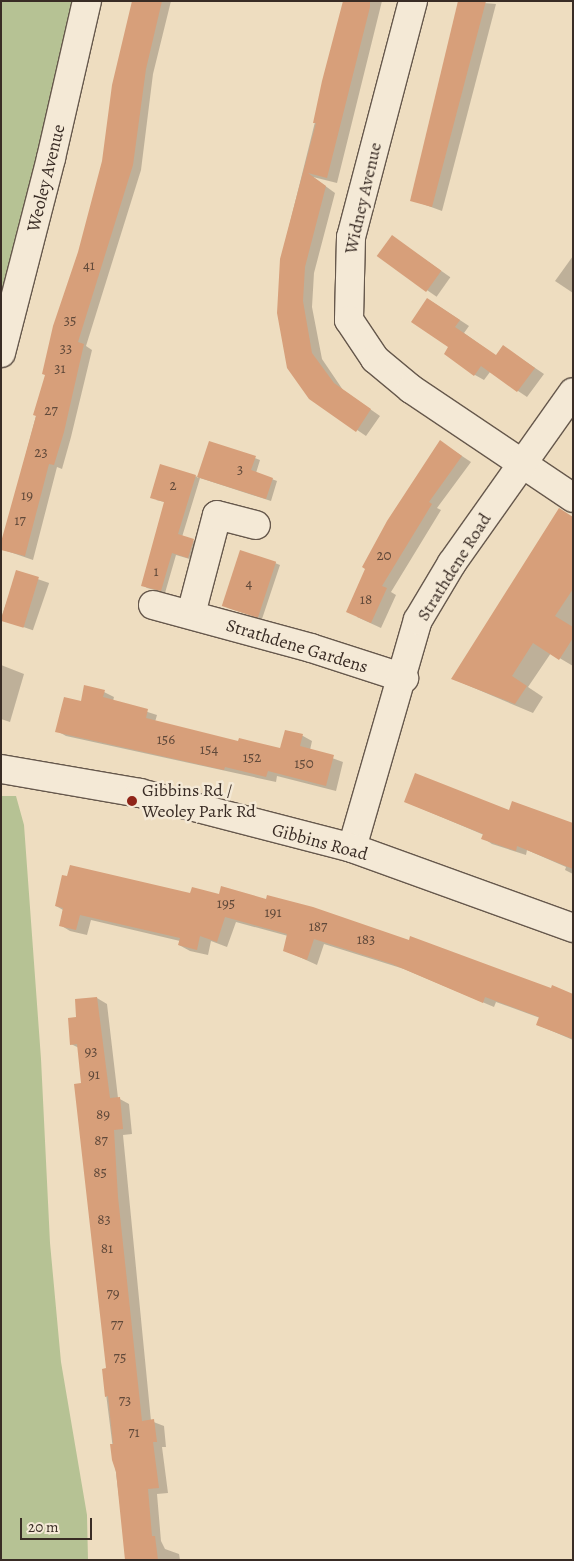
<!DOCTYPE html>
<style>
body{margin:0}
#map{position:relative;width:574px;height:1561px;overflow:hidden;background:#eeddc0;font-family:Alegreya,serif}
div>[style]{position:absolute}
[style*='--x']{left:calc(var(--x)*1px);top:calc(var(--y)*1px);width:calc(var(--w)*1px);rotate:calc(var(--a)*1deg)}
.green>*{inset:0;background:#b6c294}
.shadow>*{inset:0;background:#0003;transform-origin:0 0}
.building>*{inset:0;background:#d79f7a;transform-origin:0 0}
.roads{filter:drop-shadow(1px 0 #66584c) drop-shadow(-1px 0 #66584c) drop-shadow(0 1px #66584c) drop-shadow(0 -1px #66584c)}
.street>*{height:28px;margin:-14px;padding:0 14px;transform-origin:14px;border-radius:14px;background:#f4e9d6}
.secondary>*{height:28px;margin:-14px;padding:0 14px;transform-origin:14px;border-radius:14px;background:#f4e9d6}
.dots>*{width:14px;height:14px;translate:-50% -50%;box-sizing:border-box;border:2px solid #f4e9d6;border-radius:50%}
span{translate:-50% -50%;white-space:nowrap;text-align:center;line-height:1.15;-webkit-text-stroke:5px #f4e9d6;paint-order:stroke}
.number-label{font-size:15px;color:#60493a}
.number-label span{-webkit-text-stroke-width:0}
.street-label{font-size:18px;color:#392c25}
.poi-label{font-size:18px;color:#392c25}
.left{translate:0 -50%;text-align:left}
.frame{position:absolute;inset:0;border:2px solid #392c25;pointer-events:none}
.scale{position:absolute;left:20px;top:1518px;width:72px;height:22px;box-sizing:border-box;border:2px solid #392c25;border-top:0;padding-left:6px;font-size:15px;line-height:18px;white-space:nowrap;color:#392c25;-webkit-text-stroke:4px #f4e9d6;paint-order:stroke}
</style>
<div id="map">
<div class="green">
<div style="clip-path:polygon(1px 1px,75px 1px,1px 307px)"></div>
<div style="clip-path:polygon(1px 796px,16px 796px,24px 825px,41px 1059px,50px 1243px,61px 1362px,87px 1515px,88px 1560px,2px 1560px)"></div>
</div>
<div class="shadow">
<div style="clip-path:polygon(133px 1px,171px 1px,153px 74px,141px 170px,86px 346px,92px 350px,71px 437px,62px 469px,57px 467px,33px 560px,1px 549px,103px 161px)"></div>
<div style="clip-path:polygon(345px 1px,382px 1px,337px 183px,313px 177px,335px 193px,314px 273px,312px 307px,322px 359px,343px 390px,380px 416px,366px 436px,310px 398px,281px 259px)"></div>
<div style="clip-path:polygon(460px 1px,496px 4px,442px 211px,412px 200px)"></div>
<div style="left:393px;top:237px;width:70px;height:24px;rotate:35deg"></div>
<div style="clip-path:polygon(573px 256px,573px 293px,555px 281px)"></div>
<div style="clip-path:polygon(428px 299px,469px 326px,464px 333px,496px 356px,503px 346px,544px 374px,527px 397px,490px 372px,484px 380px,475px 375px,450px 347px)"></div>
<div style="clip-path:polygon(210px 442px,260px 460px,256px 473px,277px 481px,271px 501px,200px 478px,182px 537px,198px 543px,193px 560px,176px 555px,165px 593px,147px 588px,143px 585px,165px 502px,156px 500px,196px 476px,198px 478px)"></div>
<div style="clip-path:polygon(441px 442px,471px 462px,437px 508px,441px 510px,391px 592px,396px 595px,381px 628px,357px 617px)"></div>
<div style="clip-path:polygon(573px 518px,573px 666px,551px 653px,528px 687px,543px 697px,533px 713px,453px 679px)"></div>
<div style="clip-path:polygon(275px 563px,280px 565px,262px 619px,228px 608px)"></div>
<div style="left:17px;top:572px;width:34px;height:50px;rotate:19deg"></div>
<div style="clip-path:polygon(1px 665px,24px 674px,10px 722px,1px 719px)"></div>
<div style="clip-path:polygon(104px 692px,114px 697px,113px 701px,157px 715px,155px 722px,194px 733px,281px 750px,286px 731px,303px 736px,312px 741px,310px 750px,343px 762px,336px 791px,277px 776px,276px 782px,66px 736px,57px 731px,81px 702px)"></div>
<div style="clip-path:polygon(406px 802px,510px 812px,513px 803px,573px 824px,573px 874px,565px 870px,566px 867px,527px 850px,526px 855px,492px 844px,483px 838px,484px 835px)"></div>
<div style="clip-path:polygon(63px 877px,573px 995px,573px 1040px,538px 1025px,540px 1018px,496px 1002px,494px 1007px,404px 969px,324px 944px,317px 965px,284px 950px,288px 936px,236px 922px,227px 947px,211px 941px,208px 955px,190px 951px,179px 945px,180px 941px,91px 920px,87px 935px,70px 931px,60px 925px,63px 910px,56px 906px)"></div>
<div style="clip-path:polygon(97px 998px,107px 1004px,118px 1098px,129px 1104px,132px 1134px,123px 1135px,151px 1421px,164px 1426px,166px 1447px,162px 1447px,168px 1493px,157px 1494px,161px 1541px,165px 1549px,179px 1554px,180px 1560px,127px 1560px,103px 1370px,107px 1369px,79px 1048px,71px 1044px,78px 1018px)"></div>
</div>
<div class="building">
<div style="clip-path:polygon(132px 1px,162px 1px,146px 69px,133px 165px,78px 342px,84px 344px,64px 432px,54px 465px,49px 464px,25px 556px,1px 550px,1px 542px,36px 416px,33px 415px,45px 375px,42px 374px,53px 326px,78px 252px,102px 161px,112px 85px)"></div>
<div style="clip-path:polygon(343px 1px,370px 1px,370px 7px,327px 178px,308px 173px,326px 186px,305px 267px,303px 301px,312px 353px,334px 383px,371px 409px,356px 432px,309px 399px,287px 368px,277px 313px,280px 259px,316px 123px,313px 123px,322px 81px)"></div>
<div style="clip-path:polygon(458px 1px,486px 1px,432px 207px,410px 201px)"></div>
<div style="left:392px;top:235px;width:61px;height:26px;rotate:36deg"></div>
<div style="clip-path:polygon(427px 298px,460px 320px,455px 327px,496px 355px,503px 345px,535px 368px,517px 392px,481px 366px,474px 376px,444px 354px,448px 347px,411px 322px)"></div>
<div style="clip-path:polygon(440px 440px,462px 456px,429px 502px,432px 504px,382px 586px,387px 588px,371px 623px,346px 612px,365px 569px,362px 567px,387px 521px)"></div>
<div style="clip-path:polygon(209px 441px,256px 456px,251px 470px,273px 478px,266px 499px,197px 477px)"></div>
<div style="clip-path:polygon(160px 464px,196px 475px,178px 534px,194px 539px,188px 558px,172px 553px,161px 591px,141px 586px,164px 502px,150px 498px)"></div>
<div style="clip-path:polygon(559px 508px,573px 517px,573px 589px,555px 616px,573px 627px,573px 638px,559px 660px,533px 643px,512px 676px,527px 686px,515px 704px,451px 679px)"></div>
<div style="left:240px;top:550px;width:38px;height:59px;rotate:18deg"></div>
<div style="left:16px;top:570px;width:24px;height:53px;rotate:17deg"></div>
<div style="clip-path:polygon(84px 685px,105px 690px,103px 697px,148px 709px,146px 718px,238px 741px,239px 738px,280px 748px,285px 730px,303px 734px,300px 746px,334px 755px,326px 786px,268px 771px,266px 777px,225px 767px,224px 770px,55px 732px,64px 697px,81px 701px)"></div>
<div style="clip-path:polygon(415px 773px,509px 810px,512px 801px,573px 823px,573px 869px,517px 846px,516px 851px,481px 839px,483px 834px,404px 802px)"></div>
<div style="clip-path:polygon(70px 865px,190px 893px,192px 887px,219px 894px,221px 886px,266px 899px,267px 895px,313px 907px,409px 940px,410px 936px,551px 988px,552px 985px,573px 994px,573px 1039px,536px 1025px,539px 1017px,485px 997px,483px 1003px,392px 964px,314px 939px,307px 960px,283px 951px,287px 934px,225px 917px,217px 942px,200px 936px,197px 950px,178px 945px,180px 938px,80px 915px,76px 930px,59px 926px,63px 908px,55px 906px,62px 875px,67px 876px)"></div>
<div style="clip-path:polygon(97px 997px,110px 1098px,120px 1097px,123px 1129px,114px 1130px,118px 1197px,142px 1421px,154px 1419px,157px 1442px,153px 1442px,159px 1488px,148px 1489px,152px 1536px,155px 1536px,158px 1560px,125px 1560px,116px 1472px,112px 1460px,110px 1444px,113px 1444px,108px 1396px,105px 1397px,102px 1369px,106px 1368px,74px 1084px,81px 1083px,77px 1044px,70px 1045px,68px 1018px,76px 1017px,75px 999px)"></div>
</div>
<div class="roads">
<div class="street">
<div style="--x:413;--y:1;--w:244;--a:104.7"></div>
<div style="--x:351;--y:237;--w:83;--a:91.4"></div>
<div style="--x:349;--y:320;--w:47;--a:56.3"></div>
<div style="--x:375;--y:359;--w:47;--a:39.8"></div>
<div style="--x:411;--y:389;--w:195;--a:33.9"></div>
<div style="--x:153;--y:605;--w:164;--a:15.2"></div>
<div style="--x:311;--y:648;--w:98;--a:17.9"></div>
<div style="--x:191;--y:614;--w:102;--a:-75.3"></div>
<div style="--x:217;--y:515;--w:40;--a:14.4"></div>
<div style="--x:352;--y:848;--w:237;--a:-73.9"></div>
<div style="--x:418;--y:620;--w:66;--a:-59.2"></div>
<div style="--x:452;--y:563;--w:209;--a:-54.7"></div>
</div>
<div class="secondary">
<div style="--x:1;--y:353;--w:201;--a:-75.6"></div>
<div style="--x:51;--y:158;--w:161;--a:-77.1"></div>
<div style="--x:1;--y:769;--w:141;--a:9.8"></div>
<div style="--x:140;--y:793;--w:219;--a:14.5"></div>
<div style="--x:352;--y:848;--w:235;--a:19.9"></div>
</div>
</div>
<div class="dots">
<div style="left:132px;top:801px;background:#8f2418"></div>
</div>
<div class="number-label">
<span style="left:89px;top:266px">41</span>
<span style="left:70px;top:321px">35</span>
<span style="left:66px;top:349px">33</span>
<span style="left:60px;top:369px">31</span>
<span style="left:51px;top:411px">27</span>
<span style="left:41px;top:453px">23</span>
<span style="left:240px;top:470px">3</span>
<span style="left:173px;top:486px">2</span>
<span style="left:27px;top:496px">19</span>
<span style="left:20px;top:521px">17</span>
<span style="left:384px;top:556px">20</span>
<span style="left:156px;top:572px">1</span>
<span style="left:249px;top:584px">4</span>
<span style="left:366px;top:600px">18</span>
<span style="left:166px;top:740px">156</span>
<span style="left:209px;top:750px">154</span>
<span style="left:252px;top:758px">152</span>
<span style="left:304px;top:764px">150</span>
<span style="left:226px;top:904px">195</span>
<span style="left:273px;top:913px">191</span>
<span style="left:318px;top:927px">187</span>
<span style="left:366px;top:940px">183</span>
<span style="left:91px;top:1052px">93</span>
<span style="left:94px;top:1075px">91</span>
<span style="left:103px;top:1115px">89</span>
<span style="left:101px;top:1141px">87</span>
<span style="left:100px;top:1173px">85</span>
<span style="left:104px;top:1220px">83</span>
<span style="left:107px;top:1249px">81</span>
<span style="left:113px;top:1294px">79</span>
<span style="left:117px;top:1325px">77</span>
<span style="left:120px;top:1358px">75</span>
<span style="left:125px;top:1401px">73</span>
<span style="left:134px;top:1433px">71</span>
</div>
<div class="street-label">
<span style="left:46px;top:178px;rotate:-76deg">Weoley Avenue</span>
<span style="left:363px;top:198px;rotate:-77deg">Widney Avenue</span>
<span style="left:454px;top:567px;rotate:-58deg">Strathdene Road</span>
<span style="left:297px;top:646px;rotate:17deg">Strathdene Gardens</span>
<span style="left:320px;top:842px;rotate:15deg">Gibbins Road</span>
</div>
<div class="poi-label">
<span class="left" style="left:142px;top:801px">Gibbins Rd /<br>Weoley Park Rd</span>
</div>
<div class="frame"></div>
<div class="scale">20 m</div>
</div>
